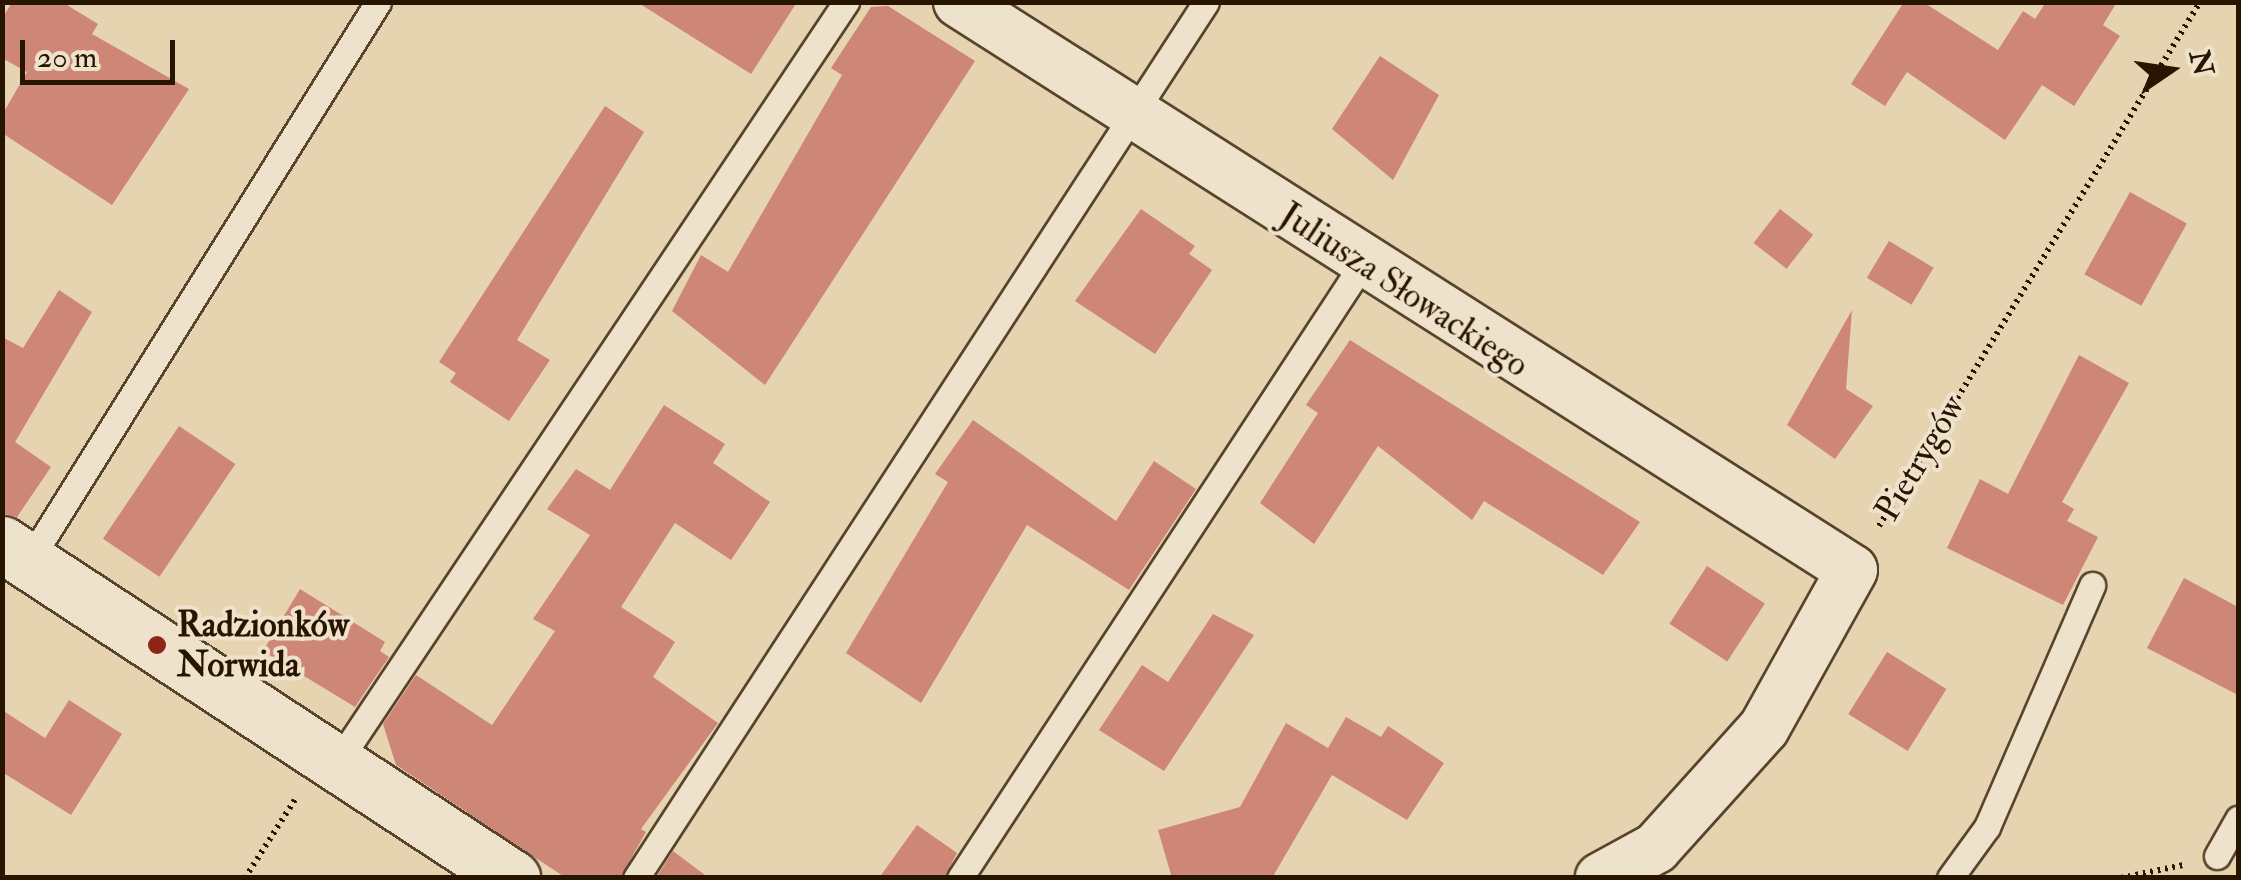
<!DOCTYPE html>
<meta charset="utf-8">
<style>
body{margin:0}
#map{position:relative;width:2241px;height:880px;overflow:hidden;background:#e6d3b0;font-family:"IM FELL Double Pica",serif}
div>[style]{position:absolute}
[style*='--x']{left:calc(var(--x)*1px);top:calc(var(--y)*1px);width:calc(var(--w)*1px);rotate:calc(var(--a)*1deg)}
.building>*{inset:0;background:#ce8677;transform-origin:0 0}
.path>*{height:6px;margin-top:-3px;transform-origin:0;background:repeating-linear-gradient(90deg,#281500 0 2.5px,transparent 0 7.5px)}
.roads{filter:drop-shadow(2px 0 #58442c) drop-shadow(-2px 0 #58442c) drop-shadow(0 2px #58442c) drop-shadow(0 -2px #58442c)}
.service>*{height:25px;margin:-12.5px;padding:0 12.5px;transform-origin:12.5px;border-radius:12.5px;background:#efe2cc}
.minor>*{height:50px;margin:-25px;padding:0 25px;transform-origin:25px;border-radius:25px;background:#efe2cc}
.tertiary>*{height:55px;margin:-27.5px;padding:0 27.5px;transform-origin:27.5px;border-radius:27.5px;background:#efe2cc}
.dots>*{width:28px;height:28px;translate:-50% -50%;box-sizing:border-box;border:5px solid #efe2cc;border-radius:50%}
span{translate:-50% -50%;white-space:nowrap;text-align:center;line-height:1.15;-webkit-text-stroke:8px #efe2cc;paint-order:stroke}
.street-label{font-size:35px;color:#281500}
.poi-label{font-size:35px;color:#281500;font-weight:700}
.left{translate:0 -50%;text-align:left}
.frame{position:absolute;inset:0;border:5px solid #281500;pointer-events:none}
.north{position:absolute;left:2121px;top:20px;width:100px;height:100px;-webkit-text-stroke:8px #efe2cc;paint-order:stroke;rotate:77deg;font-size:28px;font-weight:700;line-height:40px;text-align:center;color:#281500}
.north::after{content:'';display:block;margin:auto;width:35px;height:45px;background:#281500;clip-path:polygon(50% 0,100% 100%,50% 72%,0 100%)}
.scale{position:absolute;left:20px;top:40px;width:155px;height:45px;box-sizing:border-box;border:5px solid #281500;border-top:0;padding-left:12px;font-size:30px;line-height:35px;white-space:nowrap;color:#281500;-webkit-text-stroke:8px #efe2cc;paint-order:stroke}
</style>
<div id="map">
<div class="building">
<div style="clip-path:polygon(12px 2px,62px 2px,98px 24px,92px 34px,189px 89px,112px 205px,2px 133px,2px 115px,27px 72px,2px 58px,2px 19px)"></div>
<div style="clip-path:polygon(637px 2px,797px 2px,751px 74px)"></div>
<div style="clip-path:polygon(1904px 2px,1923px 2px,1998px 50px,2023px 11px,2035px 19px,2046px 2px,2117px 2px,2103px 25px,2120px 36px,2074px 106px,2042px 85px,2005px 140px,1907px 72px,1885px 106px,1851px 84px)"></div>
<div style="clip-path:polygon(888px 6px,975px 61px,765px 385px,672px 311px,701px 255px,728px 272px,842px 75px,831px 68px,871px 7px)"></div>
<div style="clip-path:polygon(1380px 56px,1439px 95px,1393px 180px,1332px 129px)"></div>
<div style="clip-path:polygon(605px 106px,644px 132px,517px 340px,550px 360px,509px 421px,450px 382px,456px 373px,439px 362px)"></div>
<div style="left:2130px;top:192px;width:65px;height:94px;rotate:29deg"></div>
<div style="clip-path:polygon(1141px 209px,1195px 246px,1189px 254px,1212px 270px,1155px 354px,1075px 301px)"></div>
<div style="left:1780px;top:209px;width:42px;height:43px;rotate:38deg"></div>
<div style="left:1889px;top:241px;width:52px;height:43px;rotate:31deg"></div>
<div style="clip-path:polygon(59px 290px,92px 312px,15px 442px,51px 467px,17px 517px,2px 513px,2px 337px,23px 348px)"></div>
<div style="clip-path:polygon(1852px 310px,1846px 389px,1873px 406px,1835px 459px,1787px 425px)"></div>
<div style="clip-path:polygon(1350px 340px,1640px 522px,1603px 575px,1484px 501px,1472px 520px,1378px 446px,1314px 544px,1260px 503px,1318px 413px,1306px 405px)"></div>
<div style="clip-path:polygon(2079px 355px,2129px 383px,2062px 502px,2074px 509px,2067px 521px,2098px 537px,2063px 605px,1947px 548px,1980px 479px,2008px 494px)"></div>
<div style="clip-path:polygon(664px 405px,725px 444px,713px 463px,770px 502px,731px 560px,675px 523px,621px 607px,675px 642px,653px 677px,718px 723px,641px 829px,646px 832px,620px 878px,566px 878px,396px 765px,383px 724px,416px 675px,492px 725px,555px 631px,533px 619px,590px 535px,547px 509px,576px 469px,610px 490px)"></div>
<div style="clip-path:polygon(973px 420px,1116px 521px,1154px 461px,1196px 489px,1129px 590px,1027px 525px,921px 703px,846px 653px,948px 482px,935px 474px)"></div>
<div style="left:179px;top:426px;width:68px;height:136px;rotate:34deg"></div>
<div style="left:1707px;top:566px;width:69px;height:69px;rotate:33deg"></div>
<div style="clip-path:polygon(2184px 578px,2238px 607px,2238px 695px,2147px 648px)"></div>
<div style="clip-path:polygon(300px 589px,385px 642px,380px 651px,389px 657px,355px 707px,263px 651px)"></div>
<div style="clip-path:polygon(1213px 614px,1254px 635px,1164px 771px,1099px 730px,1142px 665px,1168px 682px)"></div>
<div style="left:1887px;top:652px;width:70px;height:73px;rotate:32deg"></div>
<div style="clip-path:polygon(69px 700px,122px 734px,71px 815px,2px 772px,2px 710px,45px 738px)"></div>
<div style="clip-path:polygon(1346px 717px,1381px 737px,1388px 726px,1444px 763px,1407px 820px,1332px 775px,1272px 878px,1172px 878px,1158px 830px,1240px 807px,1286px 723px,1328px 748px)"></div>
<div style="clip-path:polygon(917px 825px,957px 853px,944px 878px,879px 878px)"></div>
<div style="clip-path:polygon(673px 851px,709px 878px,656px 878px)"></div>
</div>
<div class="path">
<div style="--x:1879;--y:526;--w:615;--a:-58.51"></div>
<div style="--x:245;--y:878;--w:95;--a:-57.5"></div>
<div style="--x:2121;--y:878;--w:63;--a:-11.8"></div>
</div>
<div class="roads">
<div class="service">
<div style="--x:29;--y:561;--w:659;--a:-58.02"></div>
<div style="--x:337;--y:763;--w:916;--a:-56.22"></div>
<div style="--x:2217;--y:856;--w:43;--a:-60.4"></div>
<div style="--x:636;--y:878;--w:1045;--a:-56.95"></div>
<div style="--x:960;--y:878;--w:735;--a:-56.76"></div>
<div style="--x:1950;--y:878;--w:63;--a:-54"></div>
<div style="--x:1987;--y:827;--w:264;--a:-66.5"></div>
</div>
<div class="minor">
<div style="--x:959;--y:2;--w:1058;--a:32.46"></div>
<div style="--x:1852;--y:570;--w:181;--a:119.1"></div>
<div style="--x:1764;--y:728;--w:161;--a:132"></div>
<div style="--x:1656;--y:848;--w:63;--a:151.4"></div>
</div>
<div class="tertiary">
<div style="--x:2;--y:544;--w:610;--a:33.22"></div>
</div>
</div>
<div class="dots">
<div style="left:157px;top:645px;background:#8f2418"></div>
</div>
<div class="street-label">
<span style="left:1404px;top:290px;rotate:33deg">Juliusza Słowackiego</span>
<span style="left:1920px;top:458px;rotate:-59deg">Pietrygów</span>
</div>
<div class="poi-label">
<span class="left" style="left:177px;top:645px">Radzionków<br>Norwida</span>
</div>
<div class="frame"></div>
<div class="north">N</div>
<div class="scale">20 m</div>
</div>
